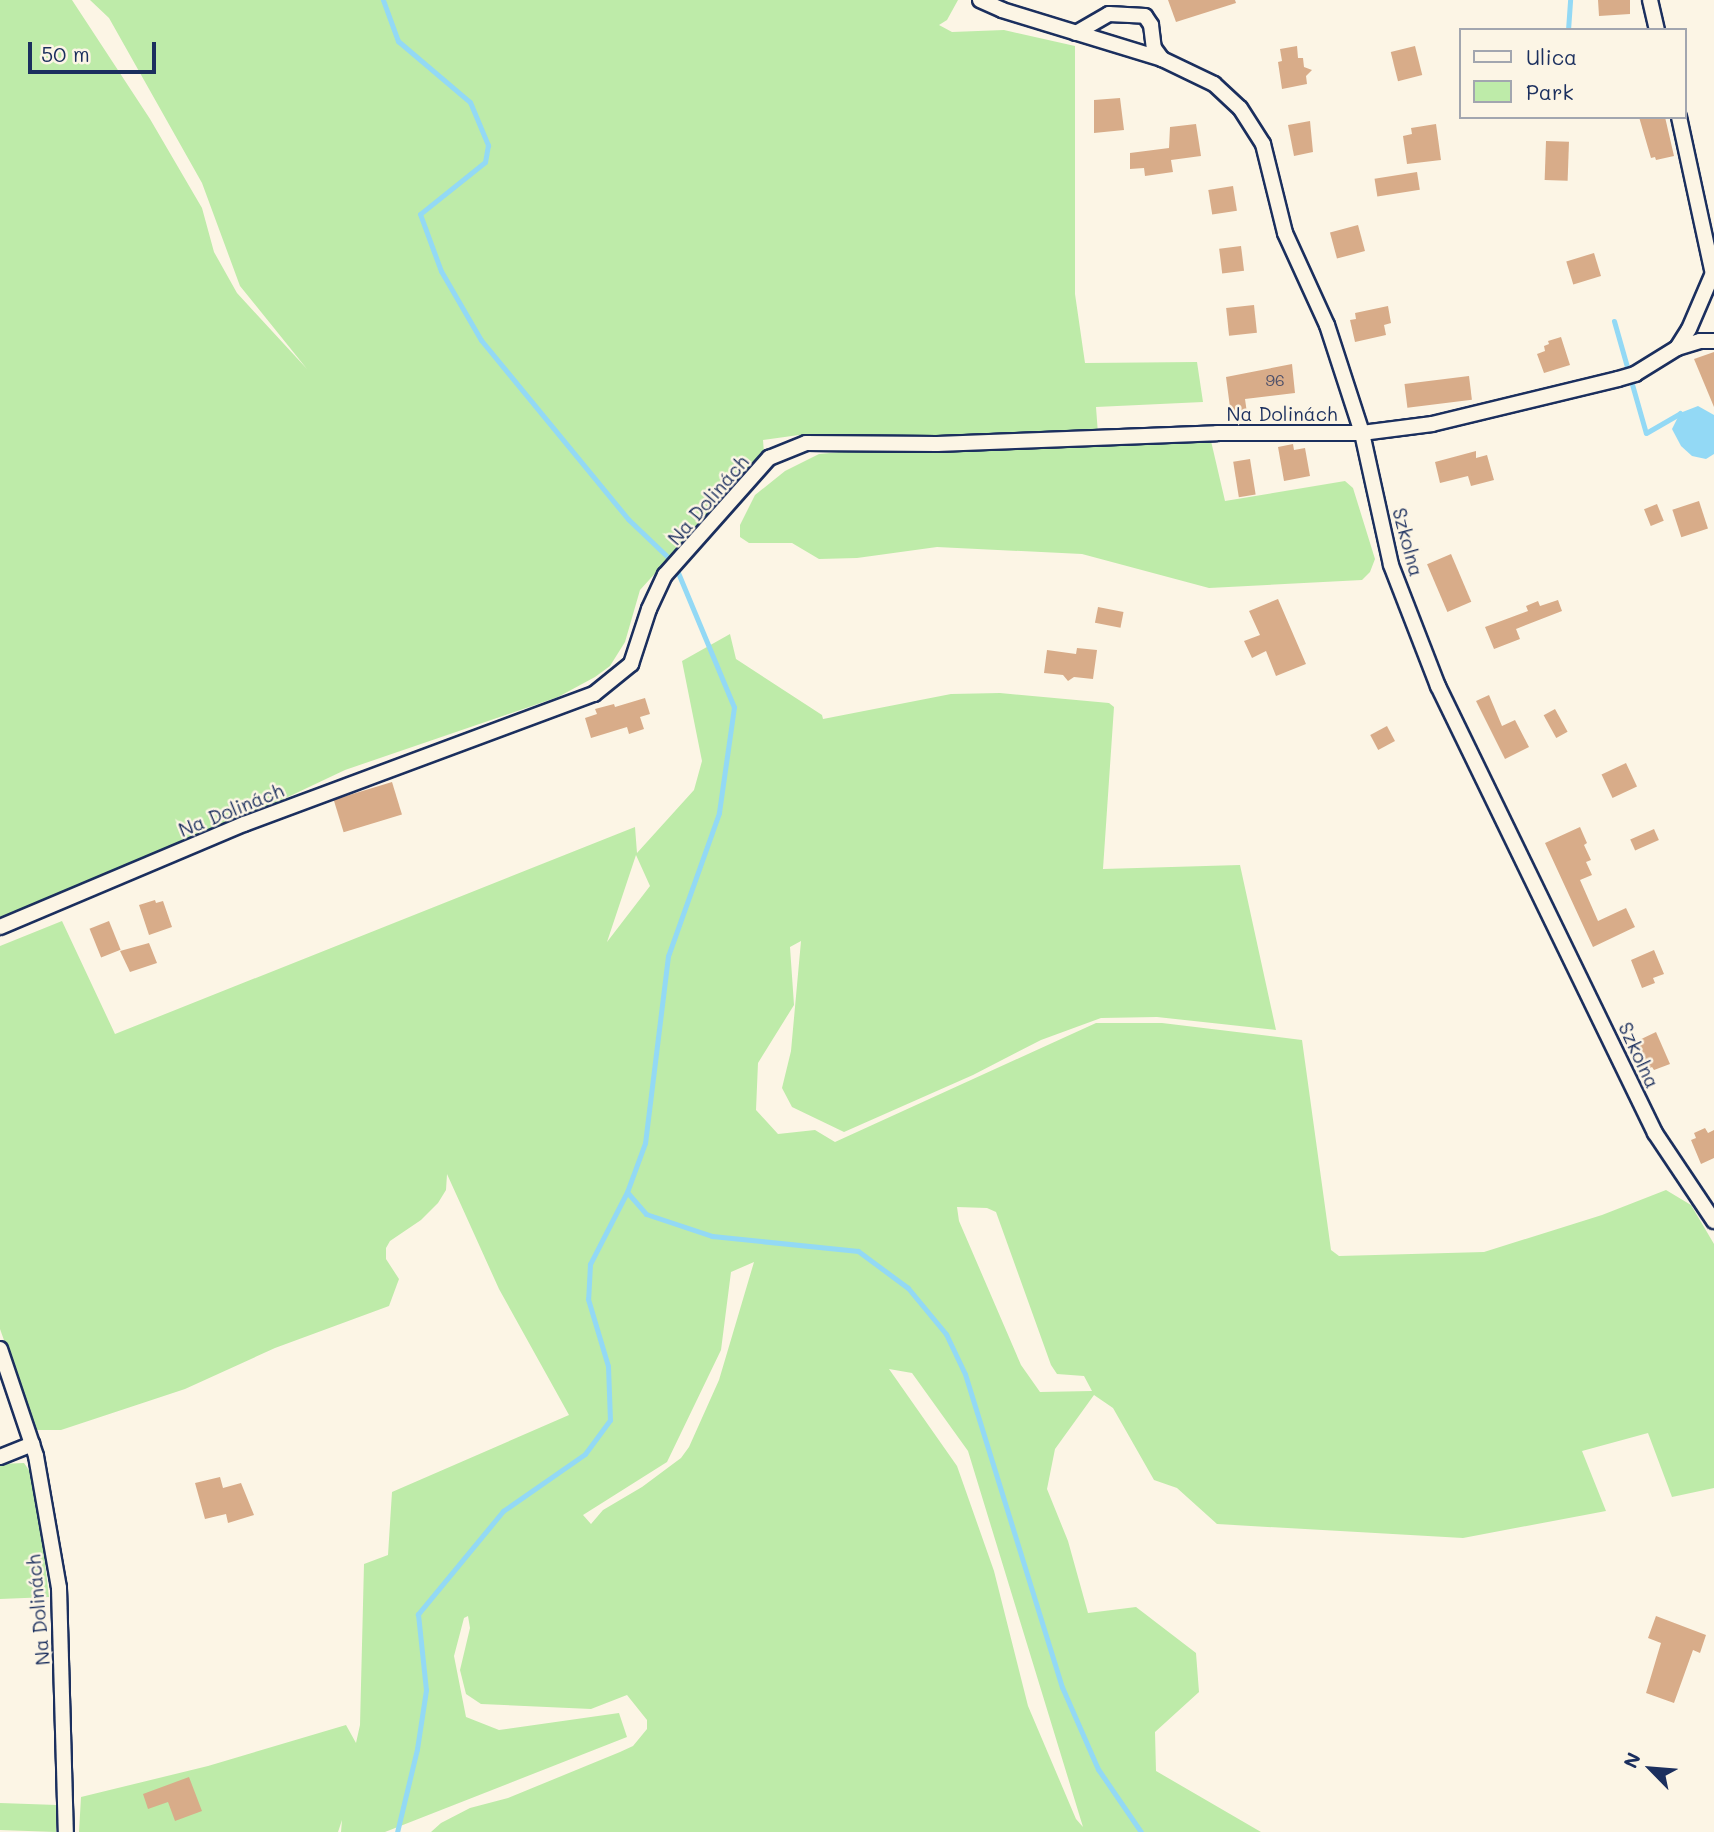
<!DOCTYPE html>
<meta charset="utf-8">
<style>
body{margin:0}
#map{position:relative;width:1714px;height:1832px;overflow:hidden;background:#fcf5e5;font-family:Mali,sans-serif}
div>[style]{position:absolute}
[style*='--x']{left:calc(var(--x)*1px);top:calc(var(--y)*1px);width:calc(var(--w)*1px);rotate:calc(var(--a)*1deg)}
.green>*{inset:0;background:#beeba9;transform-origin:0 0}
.water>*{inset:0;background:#93d9f5}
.stream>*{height:5px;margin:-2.5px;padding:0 2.5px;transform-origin:2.5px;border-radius:2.5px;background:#93d9f5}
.building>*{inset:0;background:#d8ac89;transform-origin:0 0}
.roads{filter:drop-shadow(2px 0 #1b2f5e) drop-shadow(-2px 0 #1b2f5e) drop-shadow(0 2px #1b2f5e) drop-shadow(0 -2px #1b2f5e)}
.street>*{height:14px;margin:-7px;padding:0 7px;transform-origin:7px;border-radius:7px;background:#fcf5e5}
span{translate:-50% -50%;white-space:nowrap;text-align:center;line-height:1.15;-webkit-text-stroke:5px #fcf5e5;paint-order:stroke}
.number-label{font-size:16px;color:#4a4e69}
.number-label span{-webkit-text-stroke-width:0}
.street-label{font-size:19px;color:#1b2f5e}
.legend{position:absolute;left:1459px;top:28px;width:228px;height:91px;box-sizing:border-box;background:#fcf5e5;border:2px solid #a2a6af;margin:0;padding:9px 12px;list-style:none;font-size:21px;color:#1b2f5e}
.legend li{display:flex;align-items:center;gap:14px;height:35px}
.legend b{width:35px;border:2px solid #a2a6af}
.north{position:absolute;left:1616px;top:1734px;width:70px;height:70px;-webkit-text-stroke:5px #fcf5e5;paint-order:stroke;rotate:295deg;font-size:19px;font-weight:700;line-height:28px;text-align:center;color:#1b2f5e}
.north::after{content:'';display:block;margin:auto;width:24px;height:32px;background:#1b2f5e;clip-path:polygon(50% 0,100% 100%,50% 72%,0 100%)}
.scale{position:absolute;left:28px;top:42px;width:128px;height:32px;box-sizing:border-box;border:4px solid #1b2f5e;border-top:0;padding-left:9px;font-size:21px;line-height:24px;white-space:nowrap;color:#1b2f5e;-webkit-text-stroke:5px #fcf5e5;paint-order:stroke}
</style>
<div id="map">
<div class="green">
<div style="clip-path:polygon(0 0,72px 0,150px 119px,202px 208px,214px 252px,237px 293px,307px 369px,240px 286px,202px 183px,109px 18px,90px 0,958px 0,947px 20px,939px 25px,952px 32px,1004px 30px,1075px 46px,1075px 294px,1085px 363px,1197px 362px,1203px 402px,1096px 407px,1098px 434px,1007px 437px,799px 435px,763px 440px,764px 453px,640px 590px,625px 642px,610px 666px,595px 677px,558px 697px,345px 770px,271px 805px,0 918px)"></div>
<div style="clip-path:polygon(1205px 438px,1211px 441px,1225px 501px,1345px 481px,1353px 488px,1375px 559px,1370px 572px,1362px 580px,1209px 588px,1082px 554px,937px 547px,857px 558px,819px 559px,792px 543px,749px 543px,740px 537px,740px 525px,755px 495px,785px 471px,819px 454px,863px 450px,985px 451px)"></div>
<div style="clip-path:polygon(evenodd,730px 634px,736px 659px,822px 715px,823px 719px,951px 694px,1000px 693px,1109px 703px,1114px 707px,1103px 869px,1240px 865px,1276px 1030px,1157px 1017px,1101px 1018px,1041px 1040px,973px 1075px,844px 1132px,792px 1107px,782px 1088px,791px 1051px,801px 941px,790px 947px,794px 1005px,758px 1063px,756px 1110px,778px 1134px,815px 1130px,835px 1142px,1096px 1023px,1162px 1023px,1302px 1040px,1331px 1250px,1339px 1256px,1484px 1252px,1602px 1215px,1666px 1190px,1691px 1205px,1714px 1244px,1714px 1488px,1672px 1497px,1648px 1433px,1582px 1451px,1606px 1511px,1463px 1538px,1217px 1524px,1177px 1488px,1154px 1480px,1113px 1408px,1094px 1395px,1055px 1449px,1047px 1489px,1068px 1541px,1088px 1613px,1136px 1607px,1196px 1653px,1199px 1692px,1155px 1732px,1156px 1771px,1261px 1832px,431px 1832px,441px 1823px,470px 1808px,508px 1798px,620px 1752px,633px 1746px,647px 1729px,647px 1720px,627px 1695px,591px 1709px,481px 1704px,466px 1694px,460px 1670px,470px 1628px,468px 1616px,464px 1618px,454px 1656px,466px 1717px,499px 1730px,619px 1713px,627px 1737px,385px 1832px,341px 1832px,342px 1820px,338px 1832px,79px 1832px,81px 1797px,208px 1766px,346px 1725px,356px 1743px,360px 1725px,364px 1564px,388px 1555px,392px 1492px,569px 1415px,499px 1289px,447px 1174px,446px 1190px,438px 1203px,421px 1220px,390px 1241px,386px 1248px,386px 1259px,399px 1279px,389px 1306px,275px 1348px,185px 1389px,61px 1430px,36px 1430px,0 1329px,0 946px,62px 921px,115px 1034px,635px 827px,637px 853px,694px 790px,702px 761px,682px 661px,730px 634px,636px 855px,650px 886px,607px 942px,636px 855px,730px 634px,957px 1207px,987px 1208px,996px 1212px,1051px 1365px,1057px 1374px,1084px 1376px,1092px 1391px,1040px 1392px,1021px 1365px,959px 1221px,957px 1207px,730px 634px,754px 1262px,719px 1380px,689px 1447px,681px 1458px,642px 1487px,603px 1510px,591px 1524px,583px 1515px,667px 1462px,721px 1350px,731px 1272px,754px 1262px,730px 634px,889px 1369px,912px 1373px,968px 1451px,1083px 1827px,1076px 1819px,1028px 1706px,994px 1571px,957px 1466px,889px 1369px)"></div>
<div style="clip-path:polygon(24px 1463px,35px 1479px,49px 1597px,0 1599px,0 1464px)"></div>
<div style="left:57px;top:1805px;width:27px;height:57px;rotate:92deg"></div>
</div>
<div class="water">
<div style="clip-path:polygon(1698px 406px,1714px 415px,1714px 454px,1706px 459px,1692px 456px,1681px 446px,1672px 429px,1680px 413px)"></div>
</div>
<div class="stream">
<div style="--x:383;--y:0;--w:44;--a:69.9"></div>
<div style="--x:398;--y:41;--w:94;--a:40.3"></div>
<div style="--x:470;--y:102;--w:47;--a:67.3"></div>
<div style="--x:488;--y:145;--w:17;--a:100"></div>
<div style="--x:485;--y:162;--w:83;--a:141.3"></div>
<div style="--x:420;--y:214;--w:61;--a:69.8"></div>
<div style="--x:441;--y:271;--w:80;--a:59.9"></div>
<div style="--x:481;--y:340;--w:232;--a:50.6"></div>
<div style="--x:628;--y:519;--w:64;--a:43.7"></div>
<div style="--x:674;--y:563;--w:156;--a:67.4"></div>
<div style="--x:734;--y:707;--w:107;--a:98.1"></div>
<div style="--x:719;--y:813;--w:152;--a:109.6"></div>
<div style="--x:668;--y:956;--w:188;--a:97"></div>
<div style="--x:645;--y:1143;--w:52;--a:110.2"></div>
<div style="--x:627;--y:1192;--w:81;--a:117.2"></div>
<div style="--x:590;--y:1264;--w:35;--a:93"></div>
<div style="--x:588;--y:1299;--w:70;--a:73.4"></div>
<div style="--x:608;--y:1366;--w:54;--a:87.9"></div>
<div style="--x:610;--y:1420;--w:42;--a:126.3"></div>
<div style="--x:585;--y:1454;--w:100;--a:145.2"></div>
<div style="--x:503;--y:1511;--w:134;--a:129.5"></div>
<div style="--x:418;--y:1614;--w:76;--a:84"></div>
<div style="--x:426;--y:1690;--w:60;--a:98.7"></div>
<div style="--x:417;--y:1749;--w:85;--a:103.5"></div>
<div style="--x:1568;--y:30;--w:30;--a:-86"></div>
<div style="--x:1614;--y:321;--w:116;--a:74.1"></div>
<div style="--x:1646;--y:433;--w:39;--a:-30"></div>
<div style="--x:1680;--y:413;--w:4;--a:45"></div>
<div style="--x:627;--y:1192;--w:29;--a:49"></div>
<div style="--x:646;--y:1214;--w:70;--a:18.4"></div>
<div style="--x:712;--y:1236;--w:147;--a:5.9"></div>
<div style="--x:858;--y:1251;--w:62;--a:36.5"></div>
<div style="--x:908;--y:1288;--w:60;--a:50.4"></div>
<div style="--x:946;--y:1334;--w:44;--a:64.6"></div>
<div style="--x:965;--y:1374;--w:328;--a:72.8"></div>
<div style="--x:1062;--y:1687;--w:90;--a:66.3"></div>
<div style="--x:1098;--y:1769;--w:76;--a:55.7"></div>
</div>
<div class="building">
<div style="clip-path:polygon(1168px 0,1235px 0,1236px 3px,1176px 22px)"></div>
<div style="clip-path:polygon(1598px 0,1630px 0,1630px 14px,1599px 16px)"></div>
<div style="clip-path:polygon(1297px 46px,1298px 58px,1303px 58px,1304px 67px,1312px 70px,1306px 76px,1307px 84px,1282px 89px,1278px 62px,1282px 61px,1280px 49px)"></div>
<div style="left:1415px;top:46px;width:30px;height:25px;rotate:76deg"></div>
<div style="clip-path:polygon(1120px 98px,1124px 130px,1094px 133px,1094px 100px)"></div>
<div style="clip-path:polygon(1639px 117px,1665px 117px,1674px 156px,1656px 160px,1655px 157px,1651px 158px)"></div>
<div style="clip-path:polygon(1310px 121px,1313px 152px,1294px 156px,1288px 125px)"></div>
<div style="clip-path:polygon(1196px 124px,1201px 156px,1171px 160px,1173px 172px,1145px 176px,1144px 168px,1130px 169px,1130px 153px,1169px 148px,1170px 127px)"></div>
<div style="clip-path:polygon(1436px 124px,1441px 160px,1407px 164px,1403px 136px,1412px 134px,1411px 128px)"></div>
<div style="left:1546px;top:141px;width:23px;height:39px;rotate:2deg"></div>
<div style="left:1417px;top:172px;width:18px;height:43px;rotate:81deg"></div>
<div style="left:1233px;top:186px;width:25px;height:25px;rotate:81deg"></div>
<div style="left:1358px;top:225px;width:27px;height:29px;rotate:75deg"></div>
<div style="left:1241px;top:246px;width:25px;height:22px;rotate:83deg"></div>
<div style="left:1594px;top:253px;width:24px;height:29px;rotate:73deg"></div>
<div style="left:1254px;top:305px;width:28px;height:28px;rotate:84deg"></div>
<div style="clip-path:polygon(1388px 306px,1391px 323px,1384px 325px,1386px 335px,1355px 342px,1350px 320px,1356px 319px,1355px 313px)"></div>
<div style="clip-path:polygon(1561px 337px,1570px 365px,1544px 373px,1537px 354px,1545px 351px,1544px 346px,1549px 344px,1548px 341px)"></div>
<div style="clip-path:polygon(1714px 352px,1714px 407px,1694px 359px)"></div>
<div style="clip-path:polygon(1292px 364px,1295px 393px,1245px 399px,1247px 413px,1231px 415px,1226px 377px)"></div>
<div style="left:1469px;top:376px;width:24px;height:65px;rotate:83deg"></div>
<div style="clip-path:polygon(1293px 444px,1294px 450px,1305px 448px,1310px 476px,1284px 481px,1278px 447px)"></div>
<div style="clip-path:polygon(1476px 451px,1476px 458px,1487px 455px,1494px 480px,1471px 486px,1468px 476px,1440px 483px,1435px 462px)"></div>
<div style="left:1250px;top:459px;width:36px;height:17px;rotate:81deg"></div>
<div style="left:1699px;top:501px;width:29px;height:28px;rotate:72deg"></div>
<div style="left:1657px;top:504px;width:18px;height:14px;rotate:68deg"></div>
<div style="left:1451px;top:554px;width:52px;height:26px;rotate:67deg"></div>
<div style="clip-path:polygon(1278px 599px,1306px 664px,1276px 676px,1266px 651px,1252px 658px,1244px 641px,1260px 635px,1249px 611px)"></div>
<div style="clip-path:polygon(1558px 600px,1562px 611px,1516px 629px,1520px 639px,1494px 649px,1485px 627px,1528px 611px,1526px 606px,1538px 601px,1540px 606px)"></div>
<div style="left:1098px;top:607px;width:26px;height:16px;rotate:11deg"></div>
<div style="clip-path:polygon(1077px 648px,1097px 650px,1093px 679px,1074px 677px,1068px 681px,1063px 675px,1044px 673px,1047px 650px,1076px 654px)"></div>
<div style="clip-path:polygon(1489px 695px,1502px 726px,1515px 720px,1529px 747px,1505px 759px,1476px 701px)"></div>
<div style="clip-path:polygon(645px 698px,650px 714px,640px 717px,644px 729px,629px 734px,627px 727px,591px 738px,585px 718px,597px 714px,595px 709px,614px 704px,615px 707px)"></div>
<div style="left:1555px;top:709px;width:26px;height:13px;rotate:61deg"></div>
<div style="left:1387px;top:726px;width:17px;height:19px;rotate:62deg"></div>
<div style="left:1626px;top:763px;width:26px;height:27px;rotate:65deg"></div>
<div style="left:392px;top:782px;width:34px;height:61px;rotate:73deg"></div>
<div style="clip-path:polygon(1580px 827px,1587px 843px,1584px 845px,1591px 860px,1586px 862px,1592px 875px,1580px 880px,1598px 921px,1626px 908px,1635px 927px,1593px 947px,1545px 843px)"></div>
<div style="left:1654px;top:829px;width:12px;height:26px;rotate:66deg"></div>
<div style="clip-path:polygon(155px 900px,156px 903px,163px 901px,172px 927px,149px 935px,139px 905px)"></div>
<div style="left:109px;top:921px;width:31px;height:21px;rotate:68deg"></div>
<div style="clip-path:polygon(149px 943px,157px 963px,130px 972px,120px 951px)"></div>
<div style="clip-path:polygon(1654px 950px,1664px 974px,1653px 978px,1655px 983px,1642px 988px,1631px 960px)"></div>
<div style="clip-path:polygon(1656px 1032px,1670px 1064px,1654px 1070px,1652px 1067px,1647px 1070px,1635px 1042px)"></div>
<div style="clip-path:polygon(1705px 1128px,1708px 1133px,1714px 1130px,1714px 1158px,1701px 1164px,1691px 1140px,1696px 1138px,1694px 1133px)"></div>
<div style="clip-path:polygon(220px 1477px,223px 1488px,241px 1483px,254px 1515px,228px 1523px,226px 1514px,205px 1519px,195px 1483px)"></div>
<div style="clip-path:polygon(1656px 1616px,1706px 1635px,1700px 1653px,1693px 1650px,1674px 1703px,1646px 1693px,1661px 1643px,1648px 1638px)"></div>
<div style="clip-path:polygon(189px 1777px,202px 1811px,175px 1821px,168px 1802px,148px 1809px,143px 1794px)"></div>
</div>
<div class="roads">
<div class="street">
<div style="--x:980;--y:0;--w:24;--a:24"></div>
<div style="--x:1002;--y:10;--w:167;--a:17"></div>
<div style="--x:1162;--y:59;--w:58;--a:25.7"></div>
<div style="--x:1214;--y:84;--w:35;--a:43"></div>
<div style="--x:1240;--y:108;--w:43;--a:57.4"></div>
<div style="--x:1263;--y:144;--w:92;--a:76.1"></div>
<div style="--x:1285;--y:233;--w:101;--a:65.5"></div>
<div style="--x:1327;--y:325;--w:114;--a:72"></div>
<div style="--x:1362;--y:433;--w:135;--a:77.6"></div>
<div style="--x:1391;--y:565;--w:130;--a:68.8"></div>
<div style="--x:1438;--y:686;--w:497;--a:64.1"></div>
<div style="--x:1655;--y:1133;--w:106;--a:56.2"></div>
<div style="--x:1650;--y:0;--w:31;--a:77"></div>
<div style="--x:1076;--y:33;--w:38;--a:-30"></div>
<div style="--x:1109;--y:14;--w:36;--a:3"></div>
<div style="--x:1145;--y:16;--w:11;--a:56"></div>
<div style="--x:1151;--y:25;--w:23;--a:83"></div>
<div style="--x:1154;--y:48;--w:14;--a:54"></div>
<div style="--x:1679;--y:117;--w:166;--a:77.8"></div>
<div style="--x:1677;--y:348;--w:22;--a:-58"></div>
<div style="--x:1689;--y:329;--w:61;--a:-66.8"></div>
<div style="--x:0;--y:927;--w:265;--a:-22.9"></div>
<div style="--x:244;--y:824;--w:373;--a:-20.4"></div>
<div style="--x:594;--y:694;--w:48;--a:-39"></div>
<div style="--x:631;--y:664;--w:58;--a:-71.9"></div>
<div style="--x:649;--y:609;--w:38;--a:-65"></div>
<div style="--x:665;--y:575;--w:157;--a:-48.4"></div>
<div style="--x:769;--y:458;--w:40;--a:-22"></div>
<div style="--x:806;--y:443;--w:131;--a:0.4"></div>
<div style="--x:937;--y:444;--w:280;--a:-2.2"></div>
<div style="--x:1217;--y:433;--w:145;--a:0"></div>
<div style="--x:1362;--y:433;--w:71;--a:-7.3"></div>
<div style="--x:1432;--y:424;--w:191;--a:-13.6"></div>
<div style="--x:1618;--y:379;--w:18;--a:-16"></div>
<div style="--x:1635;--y:374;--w:49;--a:-31.8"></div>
<div style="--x:1677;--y:348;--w:24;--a:-17"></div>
<div style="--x:1700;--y:341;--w:14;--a:0"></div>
<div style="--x:0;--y:1349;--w:113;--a:71.4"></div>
<div style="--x:36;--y:1456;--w:134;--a:80.1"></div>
<div style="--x:59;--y:1588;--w:244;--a:88.4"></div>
<div style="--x:0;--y:1457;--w:35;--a:-22"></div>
</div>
</div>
<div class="number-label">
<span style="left:1275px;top:380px">96</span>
</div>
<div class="street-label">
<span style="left:1282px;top:414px">Na Dolinách</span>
<span style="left:708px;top:500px;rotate:-49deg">Na Dolinách</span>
<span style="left:1408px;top:542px;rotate:75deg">Szkolna</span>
<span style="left:231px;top:810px;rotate:-22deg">Na Dolinách</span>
<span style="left:1639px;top:1055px;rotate:65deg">Szkolna</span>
<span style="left:38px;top:1610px;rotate:-95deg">Na Dolinách</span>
</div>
<ul class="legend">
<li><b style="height:9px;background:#fcf5e5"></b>Ulica</li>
<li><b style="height:19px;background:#beeba9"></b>Park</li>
</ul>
<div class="north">N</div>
<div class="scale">50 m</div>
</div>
